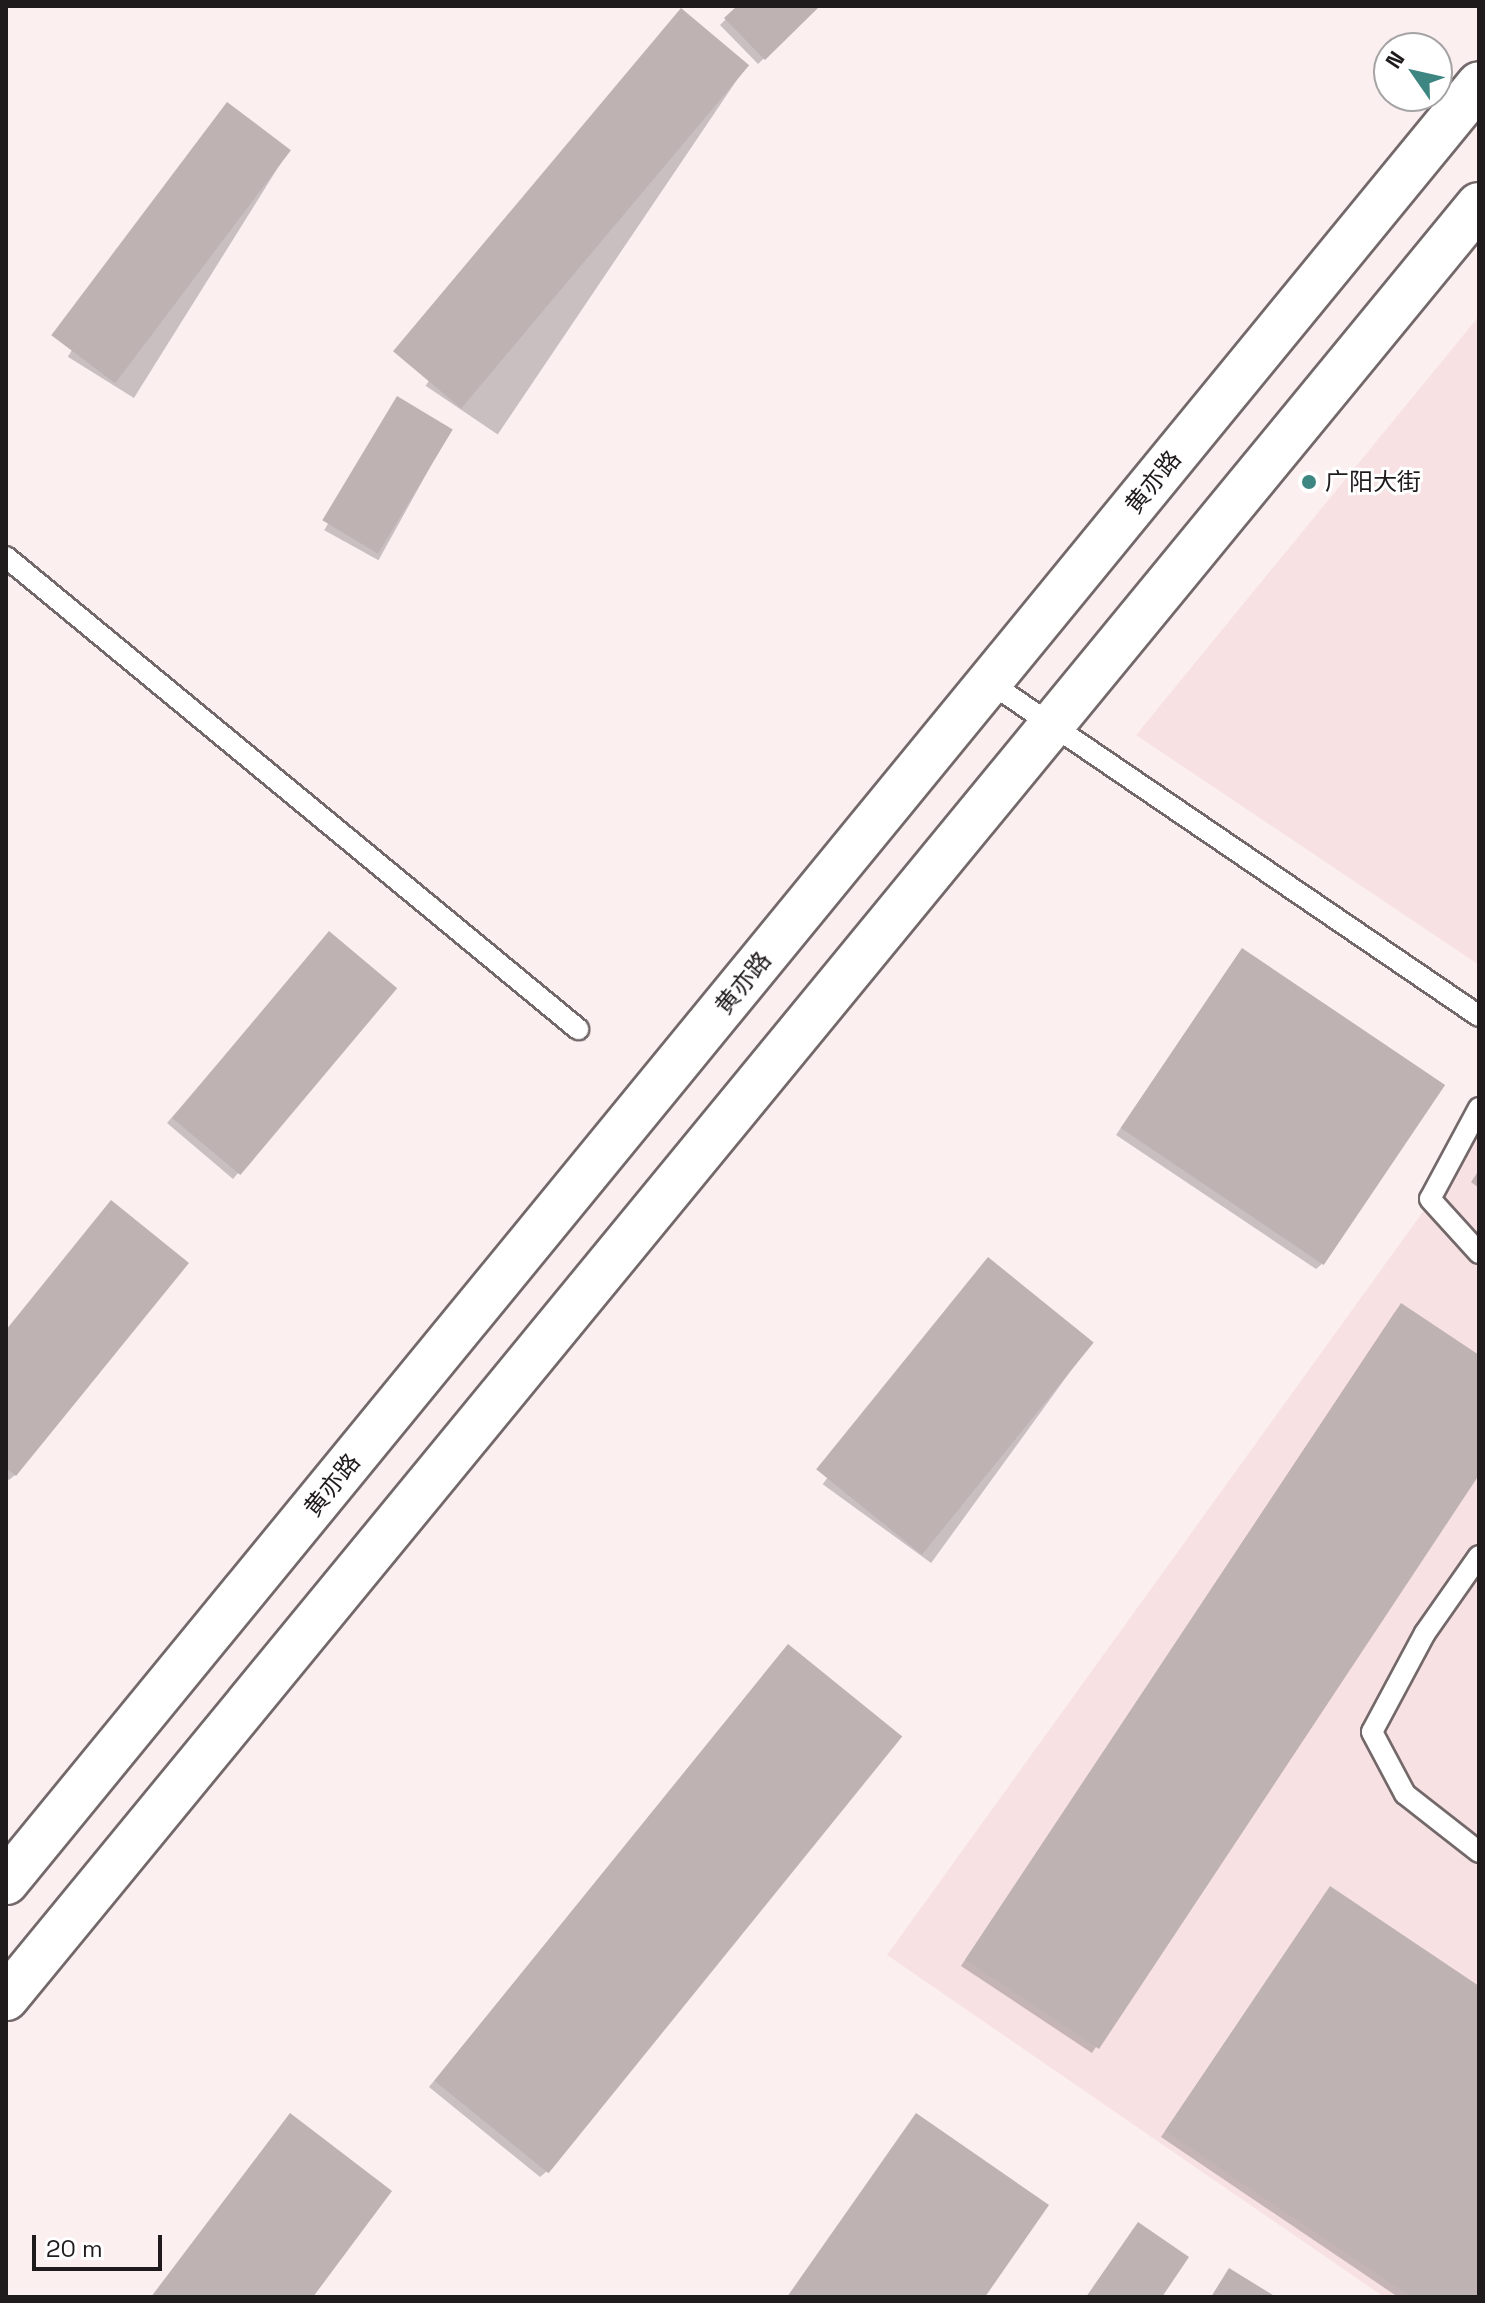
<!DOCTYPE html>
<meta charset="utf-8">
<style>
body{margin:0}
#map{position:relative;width:1485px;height:2303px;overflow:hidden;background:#fceff0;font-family:"Space Grotesk","Noto Sans SC",sans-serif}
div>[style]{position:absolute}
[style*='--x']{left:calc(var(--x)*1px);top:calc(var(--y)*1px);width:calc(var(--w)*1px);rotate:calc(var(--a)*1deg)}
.built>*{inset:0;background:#f7e1e3}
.shadow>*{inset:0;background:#0003;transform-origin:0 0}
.building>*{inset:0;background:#bfb2b3;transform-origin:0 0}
.roads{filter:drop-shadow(2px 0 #74696a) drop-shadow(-2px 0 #74696a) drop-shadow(0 2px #74696a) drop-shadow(0 -2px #74696a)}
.service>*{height:20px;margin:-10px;padding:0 10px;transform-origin:10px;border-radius:10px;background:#fff}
.primary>*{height:44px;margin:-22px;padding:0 22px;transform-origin:22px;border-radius:22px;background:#fff}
.dots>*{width:22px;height:22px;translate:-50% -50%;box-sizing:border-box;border:4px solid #fff;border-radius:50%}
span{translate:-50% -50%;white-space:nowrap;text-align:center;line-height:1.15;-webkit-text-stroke:6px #fff;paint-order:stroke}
.street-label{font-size:24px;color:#1f1a1b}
.poi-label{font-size:24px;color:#1f1a1b}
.left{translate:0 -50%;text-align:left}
.frame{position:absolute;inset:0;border:8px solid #1f1a1b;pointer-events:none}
.north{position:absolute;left:1373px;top:32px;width:80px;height:80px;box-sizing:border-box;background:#fff;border:2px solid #a5a3a4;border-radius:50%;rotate:304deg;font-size:22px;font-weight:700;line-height:32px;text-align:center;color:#1f1a1b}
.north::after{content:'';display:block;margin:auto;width:28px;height:36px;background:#3e8682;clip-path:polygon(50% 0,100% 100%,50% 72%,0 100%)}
.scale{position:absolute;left:32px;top:2235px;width:130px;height:36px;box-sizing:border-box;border:4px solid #1f1a1b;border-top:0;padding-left:10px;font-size:24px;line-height:28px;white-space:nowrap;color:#1f1a1b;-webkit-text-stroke:6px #fff;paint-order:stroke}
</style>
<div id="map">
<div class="built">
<div style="clip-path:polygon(1479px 316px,1479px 965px,1136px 735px)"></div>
<div style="clip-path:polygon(1479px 1134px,1479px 2297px,1384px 2297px,887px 1955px)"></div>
</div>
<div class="shadow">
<div style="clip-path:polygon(739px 6px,818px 6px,758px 64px,720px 25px)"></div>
<div style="left:675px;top:16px;width:87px;height:446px;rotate:34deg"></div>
<div style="left:222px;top:110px;width:78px;height:291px;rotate:32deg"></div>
<div style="left:397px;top:399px;width:62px;height:150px;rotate:29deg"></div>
<div style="clip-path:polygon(324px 940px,238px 1173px,233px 1179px,167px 1123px)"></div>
<div style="clip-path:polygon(1237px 956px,1322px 1264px,1316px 1269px,1116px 1135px)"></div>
<div style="clip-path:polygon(1479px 1170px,1479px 1188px,1471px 1182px)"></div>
<div style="left:982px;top:1265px;width:134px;height:271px;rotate:36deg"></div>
<div style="clip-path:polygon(1395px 1312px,1479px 1358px,1479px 1471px,1092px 2053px,961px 1966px)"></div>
<div style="clip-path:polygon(6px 1332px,15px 1475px,9px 1480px,6px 1478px)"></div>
<div style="clip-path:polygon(782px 1652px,546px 2172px,540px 2177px,429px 2087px)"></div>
<div style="clip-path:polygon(1325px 1894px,1479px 1989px,1479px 2297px,1398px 2297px,1161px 2137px)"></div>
</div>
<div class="building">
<div style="clip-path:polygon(737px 6px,820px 6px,765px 60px,724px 18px)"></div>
<div style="left:681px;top:8px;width:89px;height:448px;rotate:40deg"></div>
<div style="left:227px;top:102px;width:80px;height:292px;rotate:37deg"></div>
<div style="left:397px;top:396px;width:65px;height:145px;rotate:31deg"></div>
<div style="left:329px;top:931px;width:89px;height:244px;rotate:40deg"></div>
<div style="left:1242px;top:948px;width:245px;height:217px;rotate:34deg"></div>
<div style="clip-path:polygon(111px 1200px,189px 1263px,16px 1476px,6px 1468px,6px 1330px)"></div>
<div style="left:988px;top:1257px;width:136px;height:273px;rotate:39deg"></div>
<div style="clip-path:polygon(1401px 1303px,1479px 1355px,1479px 1475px,1099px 2049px,965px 1960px)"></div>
<div style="left:788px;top:1644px;width:147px;height:562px;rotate:39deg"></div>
<div style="clip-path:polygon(1330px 1886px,1479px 1986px,1479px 2297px,1411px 2297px,1165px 2131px)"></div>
<div style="clip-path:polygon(290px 2113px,392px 2191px,313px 2297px,151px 2297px)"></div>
<div style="clip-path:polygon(916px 2113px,1049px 2205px,985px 2297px,787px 2297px)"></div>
<div style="clip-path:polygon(1138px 2222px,1189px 2257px,1162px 2297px,1086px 2297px)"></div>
<div style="clip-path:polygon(1229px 2268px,1276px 2297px,1211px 2297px)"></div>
</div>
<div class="roads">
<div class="service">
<div style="--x:6;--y:557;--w:742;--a:39.53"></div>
<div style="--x:989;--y:682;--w:593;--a:34.28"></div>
<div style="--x:1479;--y:1108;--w:103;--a:118.3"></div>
<div style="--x:1430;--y:1199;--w:73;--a:47.8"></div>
<div style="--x:1479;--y:1556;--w:94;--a:125"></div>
<div style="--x:1425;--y:1633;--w:112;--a:118.2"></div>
<div style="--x:1372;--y:1732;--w:70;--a:62"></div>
<div style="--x:1405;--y:1794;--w:94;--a:38.1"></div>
</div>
<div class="primary">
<div style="--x:6;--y:1882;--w:2324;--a:-50.67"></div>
<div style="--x:6;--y:1998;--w:2320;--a:-50.6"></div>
</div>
</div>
<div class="dots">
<div style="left:1309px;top:482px;background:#3e8682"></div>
</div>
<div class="street-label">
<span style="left:1153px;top:482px;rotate:-51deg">黄亦路</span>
<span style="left:743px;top:983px;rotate:-51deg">黄亦路</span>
<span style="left:332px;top:1485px;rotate:-51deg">黄亦路</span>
</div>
<div class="poi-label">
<span class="left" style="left:1325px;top:482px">广阳大街</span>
</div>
<div class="frame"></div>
<div class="north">N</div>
<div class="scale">20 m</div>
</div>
